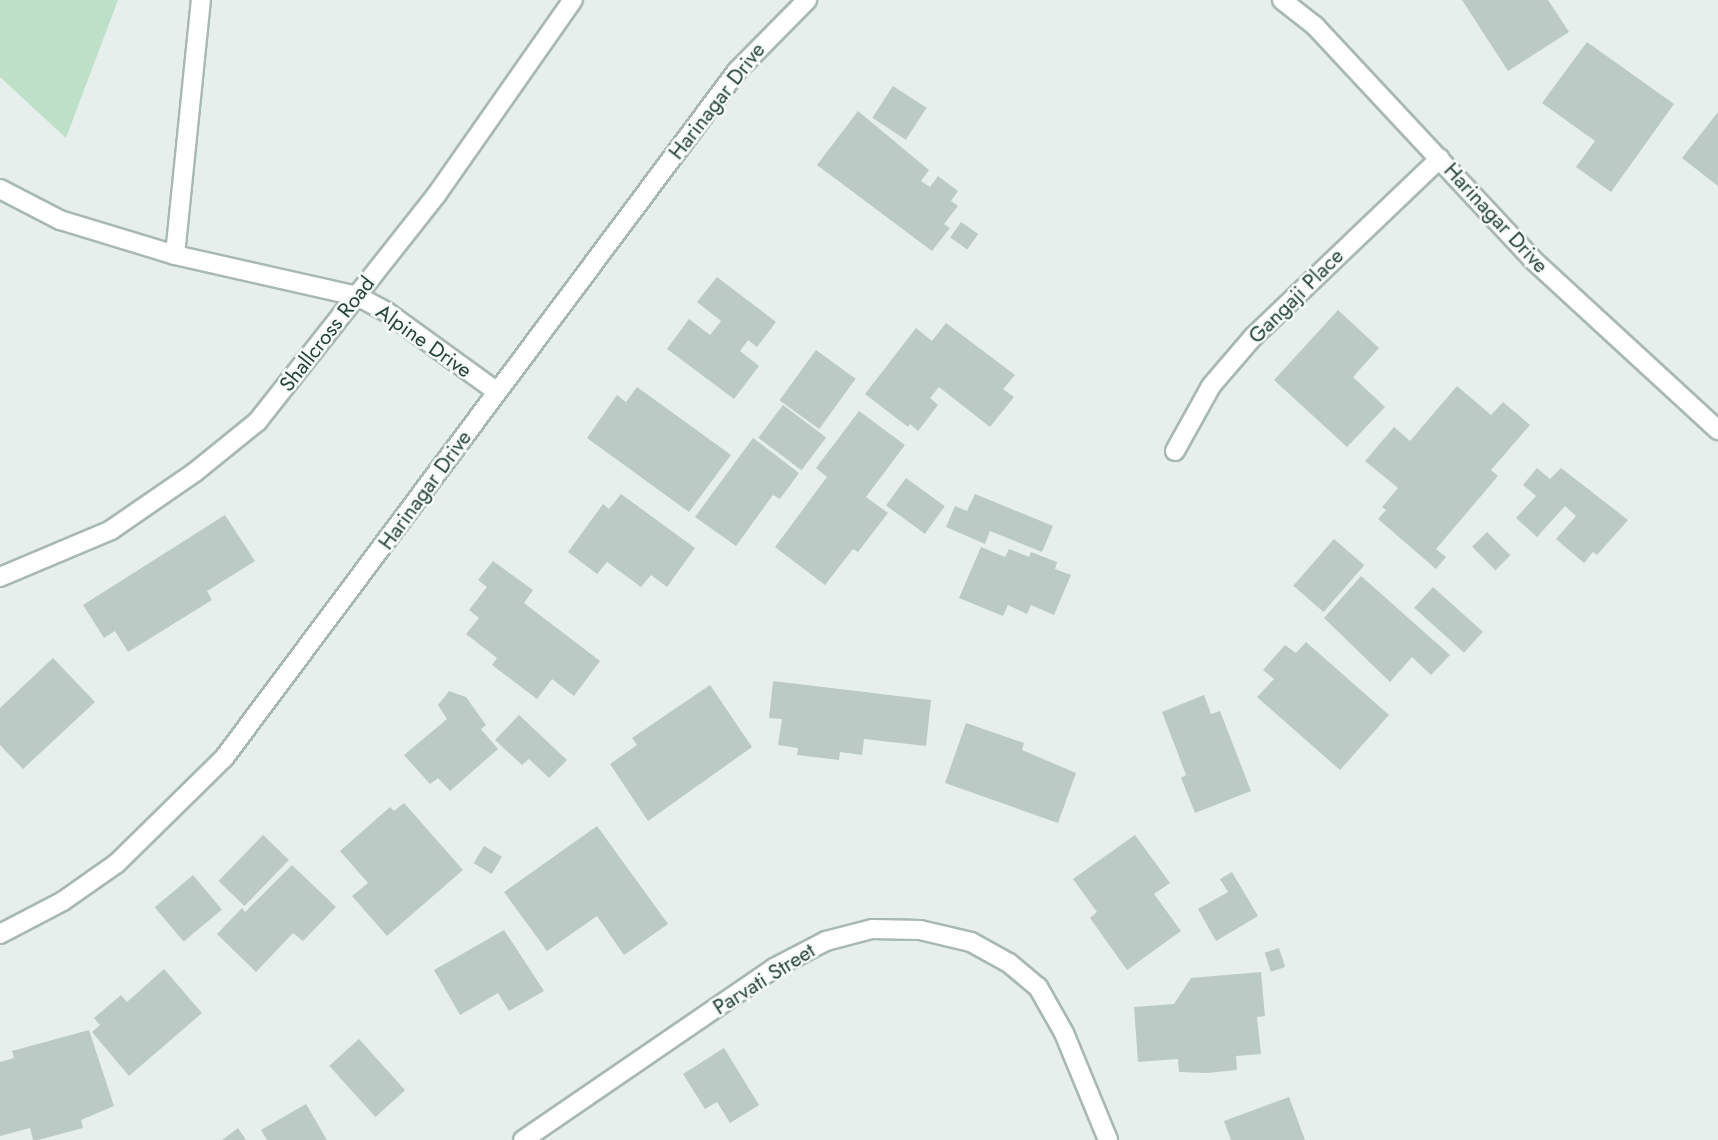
<!DOCTYPE html>
<style>
body{margin:0}
#map{position:relative;width:1718px;height:1140px;overflow:hidden;background:#e6efeb;font-family:Jost,sans-serif}
div>[style]{position:absolute}
[style*='--x']{left:calc(var(--x)*1px);top:calc(var(--y)*1px);width:calc(var(--w)*1px);rotate:calc(var(--a)*1deg)}
.green>*{inset:0;background:#bfe0c8}
.building>*{inset:0;background:#bbcac4;transform-origin:0 0}
.roads{filter:drop-shadow(2px 0 #a8b8b2) drop-shadow(-2px 0 #a8b8b2) drop-shadow(0 2px #a8b8b2) drop-shadow(0 -2px #a8b8b2)}
.minor>*{height:18px;margin:-9px;padding:0 9px;transform-origin:9px;border-radius:9px;background:#fff}
.tertiary>*{height:18px;margin:-9px;padding:0 9px;transform-origin:9px;border-radius:9px;background:#fff}
span{translate:-50% -50%;white-space:nowrap;text-align:center;line-height:1.15;-webkit-text-stroke:5px #f7fbf9;paint-order:stroke}
.street-label{font-size:21px;color:#24423a}
</style>
<div id="map">
<div class="green">
<div style="clip-path:polygon(0 0,118px 0,66px 138px,0 77px)"></div>
</div>
<div class="building">
<div style="clip-path:polygon(1462px 0,1548px 0,1569px 32px,1508px 71px)"></div>
<div style="clip-path:polygon(1587px 42px,1674px 104px,1611px 192px,1576px 167px,1595px 141px,1542px 103px)"></div>
<div style="left:893px;top:86px;width:40px;height:38px;rotate:33deg"></div>
<div style="clip-path:polygon(858px 111px,929px 170px,921px 181px,930px 187px,938px 176px,958px 191px,951px 201px,958px 206px,944px 224px,950px 228px,932px 251px,817px 165px)"></div>
<div style="clip-path:polygon(1718px 112px,1718px 186px,1682px 158px)"></div>
<div style="left:961px;top:222px;width:21px;height:19px;rotate:35deg"></div>
<div style="clip-path:polygon(717px 277px,776px 322px,757px 347px,748px 340px,740px 351px,759px 366px,734px 399px,667px 349px,689px 319px,710px 335px,721px 321px,697px 302px)"></div>
<div style="clip-path:polygon(1338px 310px,1379px 348px,1353px 377px,1385px 407px,1347px 447px,1274px 380px)"></div>
<div style="clip-path:polygon(946px 323px,1015px 375px,1003px 389px,1014px 397px,990px 427px,939px 387px,930px 398px,938px 405px,918px 431px,910px 424px,908px 427px,865px 394px,916px 328px,932px 341px)"></div>
<div style="left:816px;top:350px;width:49px;height:62px;rotate:36deg"></div>
<div style="clip-path:polygon(1457px 386px,1491px 415px,1503px 402px,1530px 425px,1491px 470px,1498px 476px,1436px 549px,1446px 557px,1436px 569px,1378px 519px,1386px 510px,1382px 507px,1398px 488px,1365px 461px,1394px 427px,1410px 441px)"></div>
<div style="clip-path:polygon(637px 387px,731px 455px,689px 512px,587px 438px,617px 395px,626px 402px)"></div>
<div style="left:783px;top:405px;width:54px;height:41px;rotate:37deg"></div>
<div style="clip-path:polygon(859px 411px,905px 445px,866px 497px,888px 513px,858px 552px,853px 549px,825px 585px,775px 547px,827px 477px,816px 468px)"></div>
<div style="clip-path:polygon(753px 438px,799px 473px,780px 499px,773px 495px,736px 546px,695px 517px)"></div>
<div style="clip-path:polygon(1537px 468px,1550px 479px,1561px 468px,1628px 520px,1597px 555px,1593px 552px,1584px 563px,1556px 539px,1576px 516px,1565px 506px,1537px 537px,1516px 518px,1536px 496px,1523px 485px)"></div>
<div style="left:906px;top:478px;width:48px;height:34px;rotate:36deg"></div>
<div style="clip-path:polygon(621px 494px,695px 548px,667px 587px,651px 575px,641px 587px,607px 562px,597px 574px,568px 552px,603px 504px,609px 509px)"></div>
<div style="clip-path:polygon(975px 494px,1053px 526px,1042px 552px,990px 531px,985px 544px,946px 527px,955px 506px,967px 511px)"></div>
<div style="clip-path:polygon(225px 515px,255px 561px,207px 591px,212px 600px,128px 652px,115px 631px,104px 638px,83px 605px)"></div>
<div style="left:1487px;top:532px;width:33px;height:21px;rotate:45deg"></div>
<div style="left:1334px;top:539px;width:40px;height:62px;rotate:41deg"></div>
<div style="clip-path:polygon(981px 547px,1005px 557px,1009px 549px,1029px 557px,1031px 552px,1057px 562px,1055px 569px,1071px 575px,1054px 615px,1031px 605px,1027px 614px,1008px 605px,1003px 616px,959px 598px)"></div>
<div style="clip-path:polygon(493px 561px,533px 590px,524px 603px,600px 661px,574px 696px,552px 679px,537px 699px,492px 665px,497px 658px,466px 634px,479px 618px,469px 610px,487px 587px,478px 580px)"></div>
<div style="clip-path:polygon(1361px 576px,1450px 655px,1431px 675px,1412px 657px,1390px 682px,1324px 618px)"></div>
<div style="left:1433px;top:587px;width:67px;height:28px;rotate:42deg"></div>
<div style="clip-path:polygon(1306px 642px,1389px 715px,1340px 770px,1257px 697px,1274px 679px,1263px 670px,1285px 645px,1296px 653px)"></div>
<div style="clip-path:polygon(53px 658px,95px 702px,23px 769px,0 745px,0 708px)"></div>
<div style="clip-path:polygon(773px 681px,931px 700px,926px 746px,864px 739px,862px 755px,840px 752px,839px 760px,797px 755px,798px 748px,778px 745px,782px 719px,769px 718px)"></div>
<div style="clip-path:polygon(710px 685px,752px 747px,648px 821px,610px 764px,637px 745px,632px 738px)"></div>
<div style="clip-path:polygon(449px 691px,466px 697px,486px 725px,481px 729px,498px 749px,450px 791px,438px 778px,430px 784px,404px 755px,447px 719px,438px 705px)"></div>
<div style="clip-path:polygon(1204px 695px,1211px 714px,1220px 711px,1251px 791px,1195px 813px,1181px 778px,1186px 775px,1162px 712px)"></div>
<div style="clip-path:polygon(519px 715px,567px 760px,549px 778px,529px 759px,522px 765px,495px 740px)"></div>
<div style="clip-path:polygon(966px 723px,1024px 743px,1022px 750px,1076px 773px,1058px 823px,945px 783px)"></div>
<div style="clip-path:polygon(404px 803px,463px 870px,387px 936px,352px 896px,368px 883px,340px 851px,390px 807px,394px 811px)"></div>
<div style="clip-path:polygon(597px 826px,668px 924px,624px 955px,597px 916px,547px 951px,504px 892px)"></div>
<div style="left:263px;top:835px;width:36px;height:64px;rotate:44deg"></div>
<div style="clip-path:polygon(1135px 835px,1170px 883px,1154px 894px,1181px 931px,1127px 970px,1090px 918px,1097px 912px,1073px 879px)"></div>
<div style="left:484px;top:846px;width:21px;height:20px;rotate:31deg"></div>
<div style="clip-path:polygon(292px 865px,336px 907px,303px 941px,293px 933px,256px 972px,217px 934px,242px 908px,245px 912px)"></div>
<div style="clip-path:polygon(1232px 872px,1258px 916px,1216px 941px,1198px 909px,1228px 892px,1220px 879px)"></div>
<div style="left:193px;top:875px;width:45px;height:50px;rotate:50deg"></div>
<div style="clip-path:polygon(504px 930px,544px 991px,509px 1011px,498px 993px,460px 1015px,434px 970px)"></div>
<div style="left:1279px;top:948px;width:20px;height:15px;rotate:72deg"></div>
<div style="clip-path:polygon(164px 969px,202px 1013px,129px 1076px,92px 1032px,100px 1025px,94px 1018px,121px 995px,127px 1002px)"></div>
<div style="clip-path:polygon(1261px 972px,1265px 1016px,1257px 1017px,1261px 1054px,1236px 1056px,1237px 1070px,1207px 1073px,1179px 1072px,1178px 1059px,1138px 1062px,1134px 1007px,1174px 1004px,1191px 978px)"></div>
<div style="clip-path:polygon(89px 1030px,114px 1106px,81px 1120px,83px 1128px,38px 1140px,33px 1140px,30px 1128px,0 1136px,0 1062px,14px 1058px,12px 1051px)"></div>
<div style="left:359px;top:1039px;width:69px;height:40px;rotate:48deg"></div>
<div style="clip-path:polygon(724px 1048px,759px 1105px,730px 1123px,717px 1102px,705px 1109px,683px 1074px)"></div>
<div style="clip-path:polygon(1289px 1097px,1305px 1140px,1231px 1140px,1224px 1121px)"></div>
<div style="clip-path:polygon(306px 1104px,327px 1140px,267px 1140px,261px 1130px)"></div>
<div style="clip-path:polygon(238px 1128px,246px 1140px,222px 1140px)"></div>
</div>
<div class="roads">
<div class="minor">
<div style="--x:1282;--y:0;--w:42;--a:38.2"></div>
<div style="--x:1315;--y:26;--w:318;--a:47"></div>
<div style="--x:1532;--y:259;--w:253;--a:42.6"></div>
<div style="--x:0;--y:189;--w:68;--a:27.3"></div>
<div style="--x:60;--y:220;--w:120;--a:16.9"></div>
<div style="--x:175;--y:255;--w:187;--a:12.7"></div>
<div style="--x:357;--y:296;--w:34;--a:28"></div>
<div style="--x:387;--y:312;--w:135;--a:35.9"></div>
<div style="--x:175;--y:255;--w:256;--a:-84.2"></div>
<div style="--x:1175;--y:451;--w:74;--a:-61"></div>
<div style="--x:1211;--y:386;--w:66;--a:-49.3"></div>
<div style="--x:1254;--y:336;--w:257;--a:-43.7"></div>
<div style="--x:0;--y:934;--w:71;--a:-27.6"></div>
<div style="--x:63;--y:901;--w:66;--a:-35.1"></div>
<div style="--x:117;--y:863;--w:150;--a:-44.5"></div>
<div style="--x:224;--y:758;--w:857;--a:-53.25"></div>
<div style="--x:737;--y:71;--w:100;--a:-45.4"></div>
<div style="--x:523;--y:1140;--w:304;--a:-34.4"></div>
<div style="--x:774;--y:968;--w:59;--a:-27.4"></div>
<div style="--x:826;--y:941;--w:48;--a:-14.6"></div>
<div style="--x:872;--y:929;--w:48;--a:1.2"></div>
<div style="--x:920;--y:930;--w:52;--a:13.2"></div>
<div style="--x:971;--y:942;--w:43;--a:28.9"></div>
<div style="--x:1009;--y:963;--w:38;--a:40"></div>
<div style="--x:1038;--y:987;--w:53;--a:60.5"></div>
<div style="--x:1064;--y:1033;--w:116;--a:67.6"></div>
</div>
<div class="tertiary">
<div style="--x:0;--y:577;--w:121;--a:-22.9"></div>
<div style="--x:111;--y:530;--w:102;--a:-34.6"></div>
<div style="--x:195;--y:472;--w:80;--a:-38.9"></div>
<div style="--x:257;--y:422;--w:290;--a:-51.7"></div>
<div style="--x:437;--y:194;--w:237;--a:-55"></div>
</div>
</div>
<div class="street-label">
<span style="left:717px;top:101px;rotate:-52deg">Harinagar Drive</span>
<span style="left:1496px;top:218px;rotate:47deg">Harinagar Drive</span>
<span style="left:1296px;top:296px;rotate:-45deg">Gangaji Place</span>
<span style="left:327px;top:334px;rotate:-52deg">Shallcross Road</span>
<span style="left:424px;top:341px;rotate:35deg">Alpine Drive</span>
<span style="left:425px;top:490px;rotate:-54deg">Harinagar Drive</span>
<span style="left:764px;top:979px;rotate:-32deg">Parvati Street</span>
</div>
</div>
